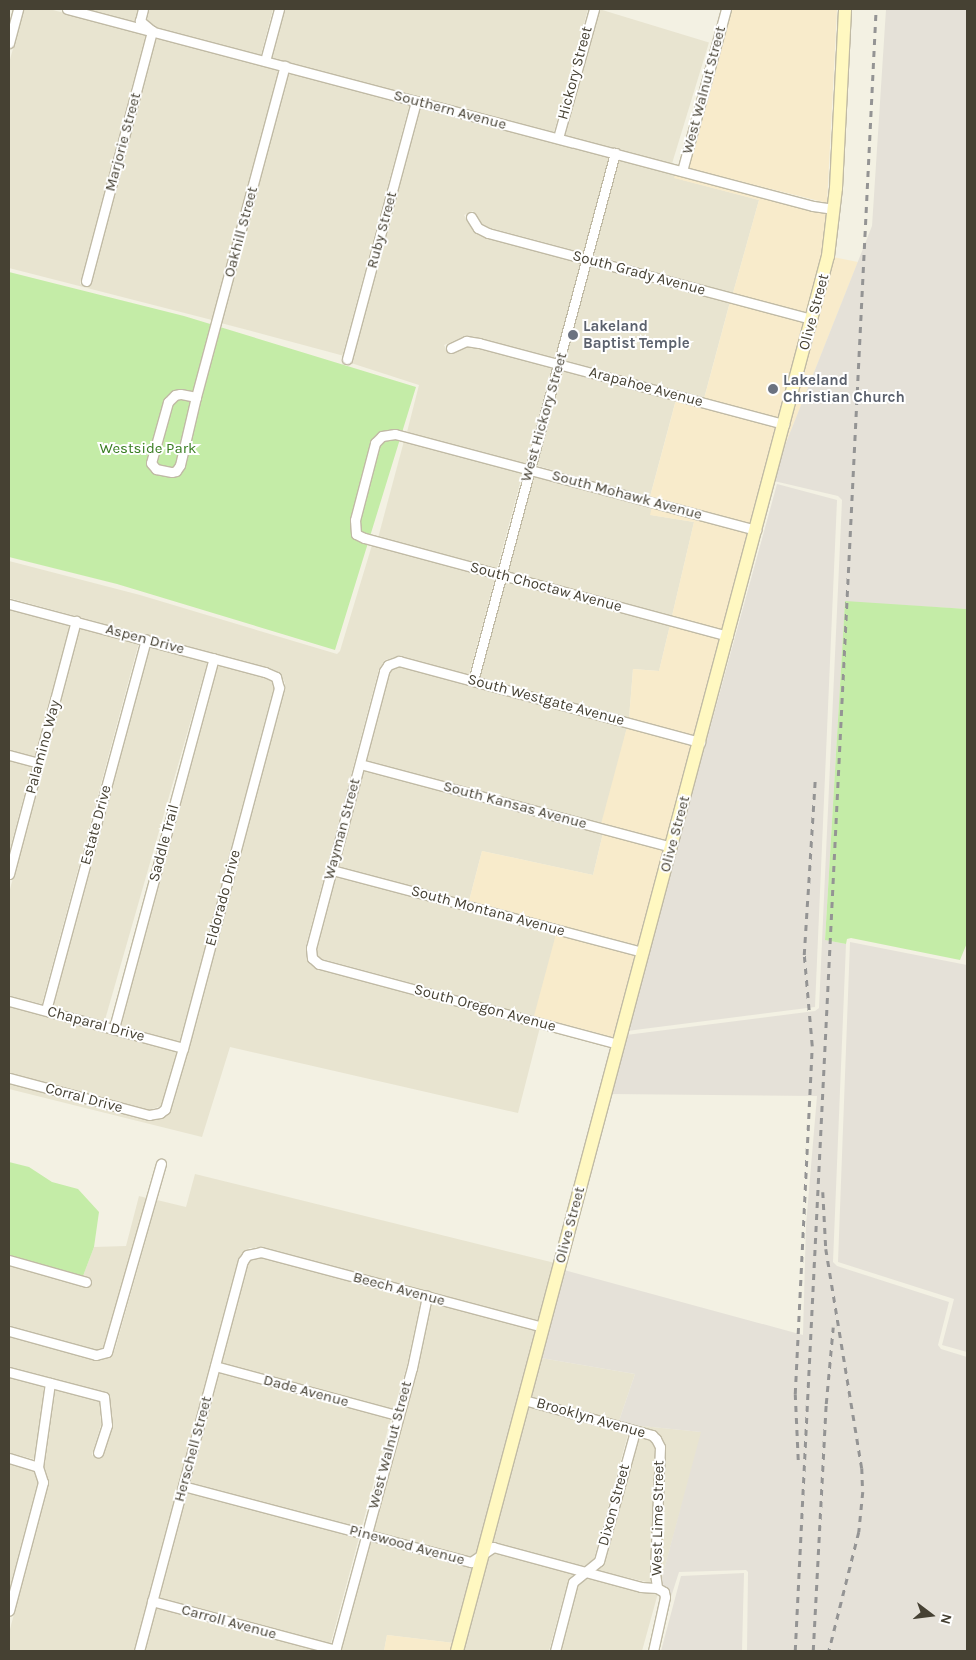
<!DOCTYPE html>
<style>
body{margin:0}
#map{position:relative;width:976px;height:1660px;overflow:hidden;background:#f3f1e3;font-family:Karla,sans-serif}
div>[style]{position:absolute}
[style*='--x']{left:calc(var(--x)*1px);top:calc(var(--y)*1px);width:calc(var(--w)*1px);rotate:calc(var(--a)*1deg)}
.residential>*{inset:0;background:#e8e4d0;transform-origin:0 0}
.commercial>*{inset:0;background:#f8ebcb;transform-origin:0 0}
.industrial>*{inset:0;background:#e5e1d8}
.green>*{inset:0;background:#c4eca7}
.roads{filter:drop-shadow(1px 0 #c0baa5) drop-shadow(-1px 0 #c0baa5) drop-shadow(0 1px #c0baa5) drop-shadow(0 -1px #c0baa5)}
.minor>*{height:9px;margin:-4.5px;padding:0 4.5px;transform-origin:4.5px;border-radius:4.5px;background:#fff}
.secondary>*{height:12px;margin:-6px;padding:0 6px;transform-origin:6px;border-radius:6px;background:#fff8c1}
.rail>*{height:2.5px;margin-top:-1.25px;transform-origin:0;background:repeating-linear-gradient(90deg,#949494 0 6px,transparent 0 12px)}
.dots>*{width:14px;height:14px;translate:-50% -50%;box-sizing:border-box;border:2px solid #fff;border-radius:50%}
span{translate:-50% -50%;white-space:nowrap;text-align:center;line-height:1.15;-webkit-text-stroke:4px #fff;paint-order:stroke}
.street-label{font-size:15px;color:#464133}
.worship-label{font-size:15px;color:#5b616d;font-weight:700}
.left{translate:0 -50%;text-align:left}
.park-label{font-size:15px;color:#387d21}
.frame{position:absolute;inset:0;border:10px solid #464133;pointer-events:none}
.north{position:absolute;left:906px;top:1590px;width:50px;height:50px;-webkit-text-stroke:4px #fff;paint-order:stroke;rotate:105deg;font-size:14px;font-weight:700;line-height:20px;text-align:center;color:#464133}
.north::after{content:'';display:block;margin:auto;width:18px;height:22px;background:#464133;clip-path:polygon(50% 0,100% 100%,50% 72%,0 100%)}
</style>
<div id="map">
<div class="residential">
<div style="clip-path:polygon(24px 9px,49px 9px,146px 34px,80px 284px,89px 287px,156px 37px,279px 69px,212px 320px,9px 268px,9px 63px)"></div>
<div style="clip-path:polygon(86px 9px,138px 9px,136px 22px)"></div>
<div style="clip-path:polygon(149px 9px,273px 9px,261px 55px,154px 27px,146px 20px)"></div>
<div style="clip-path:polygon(284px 9px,588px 9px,554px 132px,271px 58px)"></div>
<div style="left:599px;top:9px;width:115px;height:131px;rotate:17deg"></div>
<div style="left:289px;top:72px;width:125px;height:260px;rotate:15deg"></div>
<div style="clip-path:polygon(420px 107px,609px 157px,584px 253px,490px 228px,482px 225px,473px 211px,464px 215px,474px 230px,486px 237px,581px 262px,555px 358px,479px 338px,464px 337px,444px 345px,449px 354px,468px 346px,478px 347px,552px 367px,526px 464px,407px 432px,419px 385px,351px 363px)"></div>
<div style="clip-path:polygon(619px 159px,675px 174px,675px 178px,759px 200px,733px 293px,594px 255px)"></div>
<div style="left:591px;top:264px;width:144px;height:100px;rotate:15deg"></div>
<div style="left:562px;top:369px;width:118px;height:100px;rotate:15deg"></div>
<div style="left:404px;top:441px;width:123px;height:99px;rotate:15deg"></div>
<div style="clip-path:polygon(533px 475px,652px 507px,651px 515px,694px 522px,672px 616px,508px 572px)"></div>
<div style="clip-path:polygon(372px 545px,495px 578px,469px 675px,400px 656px,385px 660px,379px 669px,306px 946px,307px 958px,310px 964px,318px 968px,540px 1027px,518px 1113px,230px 1047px,202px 1137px,9px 1089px,9px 1082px,149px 1120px,160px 1120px,166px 1116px,173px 1105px,190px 1044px,285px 683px,281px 675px,266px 668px,9px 598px,9px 561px,140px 595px,337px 654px,340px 651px)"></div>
<div style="clip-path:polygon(505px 581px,670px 625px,659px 671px,633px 669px,629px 718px,479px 677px)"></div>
<div style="clip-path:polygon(10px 609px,70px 624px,35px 757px,9px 751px)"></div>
<div style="clip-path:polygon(80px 627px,139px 642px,42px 1004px,9px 996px,9px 893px)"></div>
<div style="left:149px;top:645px;width:61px;height:375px;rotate:16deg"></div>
<div style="clip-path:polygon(218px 664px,270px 678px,274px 687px,180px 1042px,120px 1025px)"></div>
<div style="clip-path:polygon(399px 666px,627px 727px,605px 824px,366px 761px,389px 673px,392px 668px)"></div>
<div style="clip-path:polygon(9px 760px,32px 766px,9px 853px)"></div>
<div style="clip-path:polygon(363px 770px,603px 833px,593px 875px,482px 851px,469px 901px,338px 867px)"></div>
<div style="clip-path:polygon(336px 876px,556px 934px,541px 1018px,318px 958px,316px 949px)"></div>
<div style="clip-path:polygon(9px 1005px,177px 1051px,161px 1106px,149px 1110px,9px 1073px)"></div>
<div style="clip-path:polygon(195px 1174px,555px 1263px,540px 1321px,262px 1247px,249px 1248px,238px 1260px,134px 1651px,9px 1651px,9px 1633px,48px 1483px,44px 1466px,55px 1389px,100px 1401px,101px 1425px,92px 1455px,101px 1459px,110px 1436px,112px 1413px,109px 1397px,105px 1393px,9px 1368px,9px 1336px,95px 1360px,104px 1359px,111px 1355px,115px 1349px,157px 1200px,186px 1207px)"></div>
<div style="clip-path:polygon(139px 1196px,147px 1198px,103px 1349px,96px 1350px,9px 1327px,9px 1265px,90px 1287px,92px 1279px,83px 1276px,94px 1247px,126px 1246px)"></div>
<div style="clip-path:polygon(260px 1256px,421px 1300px,407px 1366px,394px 1409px,221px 1363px,248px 1263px,251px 1259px)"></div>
<div style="clip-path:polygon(431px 1302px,537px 1330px,478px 1552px,470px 1557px,372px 1532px,417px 1369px)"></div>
<div style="clip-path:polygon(541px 1358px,635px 1374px,619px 1421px,530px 1397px)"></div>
<div style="left:218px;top:1372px;width:179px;height:115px;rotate:15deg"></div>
<div style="clip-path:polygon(9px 1377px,45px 1387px,34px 1459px,9px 1453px)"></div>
<div style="clip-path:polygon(528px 1405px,628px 1434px,594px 1559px,583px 1567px,491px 1543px)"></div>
<div style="clip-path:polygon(632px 1425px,702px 1432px,661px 1581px,665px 1447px,659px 1434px)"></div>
<div style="clip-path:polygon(638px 1436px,650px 1439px,655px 1448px,651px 1583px,595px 1570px,604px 1563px)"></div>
<div style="clip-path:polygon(9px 1462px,33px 1469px,38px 1481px,9px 1591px)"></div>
<div style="left:187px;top:1492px;width:178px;height:110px;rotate:15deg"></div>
<div style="clip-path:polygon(369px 1541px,474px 1566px,454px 1643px,387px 1635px,384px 1651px,341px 1651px)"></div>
<div style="clip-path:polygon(494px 1552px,574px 1574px,568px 1581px,549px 1651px,462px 1651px,487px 1558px)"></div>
<div style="clip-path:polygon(586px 1578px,640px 1592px,658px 1593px,642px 1651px,560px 1651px,578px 1585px)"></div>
<div style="clip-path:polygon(156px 1607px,322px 1651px,145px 1651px)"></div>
</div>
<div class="commercial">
<div style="clip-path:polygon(731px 9px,837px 9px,827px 203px,688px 168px)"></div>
<div style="clip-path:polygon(675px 174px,827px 213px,825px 242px,808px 313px,733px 293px,759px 200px,674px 178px)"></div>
<div style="clip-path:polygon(833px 257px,858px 262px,780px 458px)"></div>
<div style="left:730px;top:302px;width:79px;height:100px;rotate:15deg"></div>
<div style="left:676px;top:400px;width:106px;height:100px;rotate:15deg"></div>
<div style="clip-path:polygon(652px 507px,749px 533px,724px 630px,672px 616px,694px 522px,650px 515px)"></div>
<div style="clip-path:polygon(670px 625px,721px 639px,696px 736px,629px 718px,633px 669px,659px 671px)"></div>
<div style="left:627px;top:727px;width:68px;height:99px;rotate:15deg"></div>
<div style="clip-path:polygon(603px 833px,664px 850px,639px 946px,469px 901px,482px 851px,593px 875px)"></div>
<div style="left:556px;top:934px;width:84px;height:85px;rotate:15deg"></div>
<div style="clip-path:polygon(387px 1635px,454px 1643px,452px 1651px,384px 1651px)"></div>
</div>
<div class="industrial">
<div style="clip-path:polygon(886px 9px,967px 9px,967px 609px,845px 602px,825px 940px,846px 944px,833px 1262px,837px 1266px,949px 1302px,938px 1345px,941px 1349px,967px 1357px,967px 1651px,747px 1651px,748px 1572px,746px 1570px,679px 1572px,671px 1597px,661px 1581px,701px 1432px,632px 1425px,619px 1421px,635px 1374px,541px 1358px,564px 1270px,803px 1335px,806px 1225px,817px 1096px,610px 1094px,626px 1035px,815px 1011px,819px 1008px,842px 500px,838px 496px,774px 481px,780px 458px,872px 226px)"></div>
<div style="clip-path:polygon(777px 484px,837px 500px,815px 1007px,627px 1031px)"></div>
<div style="clip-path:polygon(850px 942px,967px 965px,967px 1352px,942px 1345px,954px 1299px,838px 1262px)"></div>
<div style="clip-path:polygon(744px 1573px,742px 1651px,661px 1651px,681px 1576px)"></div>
</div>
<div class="green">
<div style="clip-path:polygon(9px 272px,184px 316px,416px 387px,335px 650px,117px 584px,9px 557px)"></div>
<div style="clip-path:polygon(845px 601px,967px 609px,967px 943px,960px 960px,851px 938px,847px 939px,846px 944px,825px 940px)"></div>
<div style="clip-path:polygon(9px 1162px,29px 1167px,52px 1182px,78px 1189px,99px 1212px,94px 1247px,83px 1276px,9px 1255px)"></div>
</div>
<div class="roads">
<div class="minor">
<div style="--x:67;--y:9;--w:772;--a:14.79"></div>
<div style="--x:813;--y:206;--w:21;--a:8"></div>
<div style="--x:9;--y:43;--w:35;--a:-75"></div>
<div style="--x:265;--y:61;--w:54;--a:-74.9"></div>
<div style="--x:558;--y:138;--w:134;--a:-74.4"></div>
<div style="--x:682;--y:171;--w:168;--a:-74.8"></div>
<div style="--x:471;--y:217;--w:13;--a:58"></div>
<div style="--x:478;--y:228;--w:11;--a:27"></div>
<div style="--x:488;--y:233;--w:335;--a:14.9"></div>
<div style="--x:86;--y:281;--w:259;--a:-75.2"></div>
<div style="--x:152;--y:31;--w:16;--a:-140"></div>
<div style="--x:140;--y:21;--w:12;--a:-76"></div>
<div style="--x:451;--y:348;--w:17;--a:-25"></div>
<div style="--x:466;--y:341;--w:13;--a:9"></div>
<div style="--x:479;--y:343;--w:316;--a:14.9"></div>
<div style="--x:347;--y:359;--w:267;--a:-75"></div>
<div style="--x:196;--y:397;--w:16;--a:-169"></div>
<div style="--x:180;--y:394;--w:5;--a:169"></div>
<div style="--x:175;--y:395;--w:10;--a:135"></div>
<div style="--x:168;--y:402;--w:63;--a:105.6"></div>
<div style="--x:151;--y:463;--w:8;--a:50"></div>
<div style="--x:156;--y:469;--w:16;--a:11"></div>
<div style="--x:172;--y:472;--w:4;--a:-14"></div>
<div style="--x:176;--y:471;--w:7;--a:-56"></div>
<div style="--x:180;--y:465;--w:70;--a:-76.8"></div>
<div style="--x:196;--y:397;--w:343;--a:-75"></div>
<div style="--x:9;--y:604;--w:265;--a:14.9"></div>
<div style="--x:265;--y:672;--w:12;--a:24"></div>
<div style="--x:276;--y:677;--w:11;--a:75"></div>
<div style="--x:279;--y:688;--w:373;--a:104.9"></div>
<div style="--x:183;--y:1048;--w:64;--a:106.4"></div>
<div style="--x:165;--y:1109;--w:6;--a:141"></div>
<div style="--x:160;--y:1113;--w:11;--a:170"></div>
<div style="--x:149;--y:1115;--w:145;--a:-165.2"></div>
<div style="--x:728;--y:636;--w:377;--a:-164.9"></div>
<div style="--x:364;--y:538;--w:9;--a:-153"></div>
<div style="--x:356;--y:534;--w:14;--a:-94"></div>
<div style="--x:355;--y:520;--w:80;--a:-75.4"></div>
<div style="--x:375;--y:443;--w:10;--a:-45"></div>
<div style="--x:382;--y:436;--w:13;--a:-9"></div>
<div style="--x:395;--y:434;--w:374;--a:14.9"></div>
<div style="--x:473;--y:681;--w:547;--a:-74.95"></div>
<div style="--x:9;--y:755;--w:30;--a:15"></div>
<div style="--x:360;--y:764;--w:322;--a:14.9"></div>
<div style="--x:332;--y:870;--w:322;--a:14.8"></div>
<div style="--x:9;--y:874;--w:262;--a:-75.2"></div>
<div style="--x:9;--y:1001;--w:180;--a:15.1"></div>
<div style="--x:46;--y:1010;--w:384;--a:-74.9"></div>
<div style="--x:114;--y:1028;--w:383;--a:-74.9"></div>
<div style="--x:618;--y:1044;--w:310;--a:-165"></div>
<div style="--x:319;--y:964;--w:9;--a:-139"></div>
<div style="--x:312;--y:958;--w:10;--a:-96"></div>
<div style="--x:311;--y:948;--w:286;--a:-75.2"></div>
<div style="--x:384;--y:671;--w:7;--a:-56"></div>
<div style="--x:388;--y:665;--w:12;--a:-20"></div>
<div style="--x:399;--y:661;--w:312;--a:15.1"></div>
<div style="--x:9;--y:1260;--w:80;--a:15.9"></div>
<div style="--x:9;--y:1331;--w:90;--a:15.4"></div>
<div style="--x:96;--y:1355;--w:11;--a:-15"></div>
<div style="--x:107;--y:1352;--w:196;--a:-74"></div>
<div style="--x:215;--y:1366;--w:188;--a:15.1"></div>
<div style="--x:9;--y:1372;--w:98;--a:14.7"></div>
<div style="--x:104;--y:1397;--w:28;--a:84"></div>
<div style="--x:107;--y:1425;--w:29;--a:108"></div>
<div style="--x:524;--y:1400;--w:133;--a:15.3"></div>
<div style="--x:652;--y:1435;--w:6;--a:45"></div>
<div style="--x:656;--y:1439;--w:9;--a:63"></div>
<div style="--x:660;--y:1447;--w:126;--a:92.3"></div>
<div style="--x:655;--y:1573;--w:15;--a:82"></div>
<div style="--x:657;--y:1588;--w:8;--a:30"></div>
<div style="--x:664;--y:1592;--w:5;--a:79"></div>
<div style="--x:665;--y:1597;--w:55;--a:102.5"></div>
<div style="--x:9;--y:1458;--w:30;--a:17"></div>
<div style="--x:38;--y:1467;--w:16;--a:72"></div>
<div style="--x:43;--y:1482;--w:133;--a:104.8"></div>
<div style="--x:38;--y:1467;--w:85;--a:-81.9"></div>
<div style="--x:183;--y:1486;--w:298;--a:14.8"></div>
<div style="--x:471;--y:1562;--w:27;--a:-34"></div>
<div style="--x:493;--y:1547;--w:153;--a:15.1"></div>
<div style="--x:641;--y:1587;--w:16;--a:4"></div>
<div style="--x:152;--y:1601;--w:190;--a:14.9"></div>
<div style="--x:139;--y:1651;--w:404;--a:-75.1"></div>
<div style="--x:243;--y:1261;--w:7;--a:-56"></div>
<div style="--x:247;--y:1255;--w:14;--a:-12"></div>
<div style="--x:261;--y:1252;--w:292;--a:14.9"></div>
<div style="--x:335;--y:1651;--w:293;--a:-74.8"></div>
<div style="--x:412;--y:1368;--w:74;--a:-78.2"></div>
<div style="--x:555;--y:1651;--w:71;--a:-75.4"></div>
<div style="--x:573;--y:1582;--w:33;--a:-39"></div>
<div style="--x:599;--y:1561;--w:135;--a:-74.5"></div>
</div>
<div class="secondary">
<div style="--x:457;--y:1651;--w:1443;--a:-75.11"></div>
<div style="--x:828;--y:256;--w:68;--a:-83.3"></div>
<div style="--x:836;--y:188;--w:179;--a:-87.1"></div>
</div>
</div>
<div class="rail">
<div style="--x:823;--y:1192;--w:57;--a:87"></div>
<div style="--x:826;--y:1249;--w:222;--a:80.7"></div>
<div style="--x:862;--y:1468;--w:24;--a:88"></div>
<div style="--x:863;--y:1492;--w:40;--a:95.7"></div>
<div style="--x:859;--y:1532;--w:123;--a:104.1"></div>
<div style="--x:798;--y:1460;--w:66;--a:-92.6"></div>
<div style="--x:795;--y:1394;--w:348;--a:-87.2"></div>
<div style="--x:812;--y:1046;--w:91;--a:-95"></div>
<div style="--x:804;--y:955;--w:177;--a:-86.4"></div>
<div style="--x:795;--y:1651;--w:1644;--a:-87.18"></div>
<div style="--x:813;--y:1651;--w:247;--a:-87"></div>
<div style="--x:826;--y:1404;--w:77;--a:-84.8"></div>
</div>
<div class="dots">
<div style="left:573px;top:335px;background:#6b7280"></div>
<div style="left:773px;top:389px;background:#6b7280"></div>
</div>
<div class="street-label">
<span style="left:575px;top:73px;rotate:-75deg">Hickory Street</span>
<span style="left:704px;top:90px;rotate:-75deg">West Walnut Street</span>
<span style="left:450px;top:110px;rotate:15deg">Southern Avenue</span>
<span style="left:123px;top:142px;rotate:-75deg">Marjorie Street</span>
<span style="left:382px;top:230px;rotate:-75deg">Ruby Street</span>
<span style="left:241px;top:232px;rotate:-75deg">Oakhill Street</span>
<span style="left:639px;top:273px;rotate:15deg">South Grady Avenue</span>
<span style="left:814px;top:312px;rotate:-75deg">Olive Street</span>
<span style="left:646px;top:387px;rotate:15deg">Arapahoe Avenue</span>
<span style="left:544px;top:417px;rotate:-74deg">West Hickory Street</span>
<span style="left:627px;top:495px;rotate:15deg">South Mohawk Avenue</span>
<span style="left:546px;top:587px;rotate:15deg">South Choctaw Avenue</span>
<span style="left:145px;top:639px;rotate:15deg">Aspen Drive</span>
<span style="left:546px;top:700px;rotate:15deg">South Westgate Avenue</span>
<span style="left:43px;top:747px;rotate:-75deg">Palamino Way</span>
<span style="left:515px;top:805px;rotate:15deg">South Kansas Avenue</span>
<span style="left:96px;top:825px;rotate:-75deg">Estate Drive</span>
<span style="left:342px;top:829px;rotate:-75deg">Wayman Street</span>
<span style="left:675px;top:834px;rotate:-75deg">Olive Street</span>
<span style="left:164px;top:843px;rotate:-75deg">Saddle Trail</span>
<span style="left:223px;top:898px;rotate:-75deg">Eldorado Drive</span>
<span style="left:488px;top:911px;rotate:15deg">South Montana Avenue</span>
<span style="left:485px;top:1008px;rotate:15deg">South Oregon Avenue</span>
<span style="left:96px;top:1024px;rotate:15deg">Chaparal Drive</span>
<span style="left:84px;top:1098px;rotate:15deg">Corral Drive</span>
<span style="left:570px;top:1225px;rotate:-75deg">Olive Street</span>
<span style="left:399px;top:1289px;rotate:15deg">Beech Avenue</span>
<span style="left:306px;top:1391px;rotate:15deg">Dade Avenue</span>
<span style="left:591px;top:1418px;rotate:16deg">Brooklyn Avenue</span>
<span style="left:390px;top:1445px;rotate:-75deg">West Walnut Street</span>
<span style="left:193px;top:1449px;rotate:-75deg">Herschell Street</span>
<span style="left:614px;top:1505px;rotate:-75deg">Dixon Street</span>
<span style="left:658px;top:1518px;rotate:-89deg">West Lime Street</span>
<span style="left:407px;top:1545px;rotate:15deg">Pinewood Avenue</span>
<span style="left:229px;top:1622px;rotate:15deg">Carroll Avenue</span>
</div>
<div class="worship-label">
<span class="left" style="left:583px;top:335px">Lakeland<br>Baptist Temple</span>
<span class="left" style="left:783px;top:389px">Lakeland<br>Christian Church</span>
</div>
<div class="park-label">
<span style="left:148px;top:449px">Westside Park</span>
</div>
<div class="frame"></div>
<div class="north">N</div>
</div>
